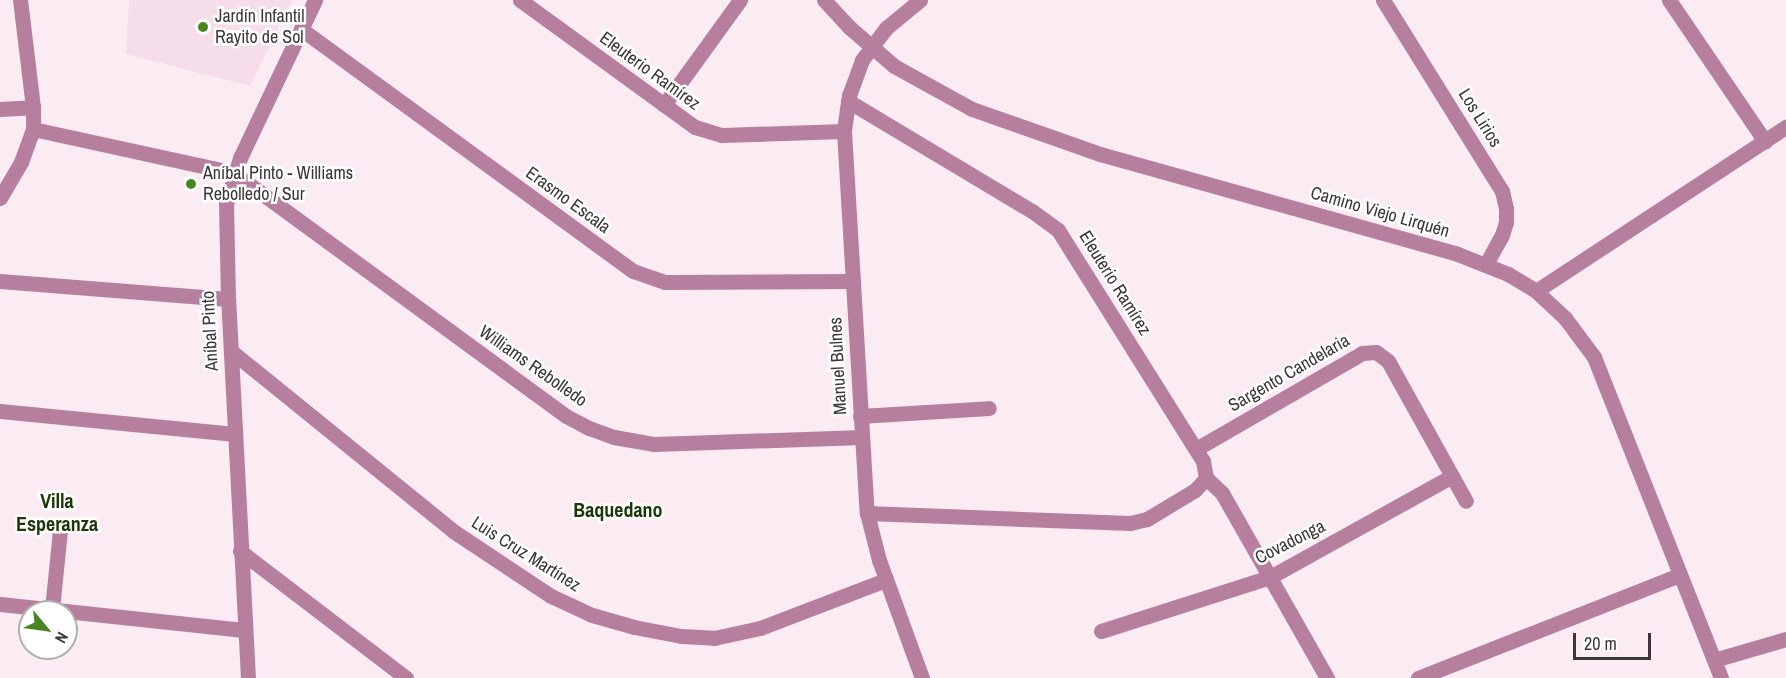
<!DOCTYPE html>
<meta charset="utf-8">
<style>
body{margin:0}
#map{position:relative;width:1786px;height:678px;overflow:hidden;background:#fbebf3;font-family:"Archivo Narrow",sans-serif}
div>[style]{position:absolute}
[style*='--x']{left:calc(var(--x)*1px);top:calc(var(--y)*1px);width:calc(var(--w)*1px);rotate:calc(var(--a)*1deg)}
.built>*{inset:0;background:#f5deea}
.minor>*{height:15px;margin:-7.5px;padding:0 7.5px;transform-origin:7.5px;border-radius:7.5px;background:#b77f9e}
.dots>*{width:16px;height:16px;translate:-50% -50%;box-sizing:border-box;border:3px solid #fff;border-radius:50%}
span{translate:-50% -50%;white-space:nowrap;text-align:center;line-height:1.15;-webkit-text-stroke:5px #fff;paint-order:stroke}
.poi-label{font-size:18px;color:#3c3639}
.left{translate:0 -50%;text-align:left}
.street-label{font-size:18px;color:#3c3639}
.neighbourhood-label{font-size:20px;color:#1b3809;font-weight:700}
.north{position:absolute;left:18px;top:600px;width:60px;height:60px;box-sizing:border-box;background:#fff;border:2px solid #b1afb0;border-radius:50%;rotate:119deg;font-size:16px;font-weight:700;line-height:24px;text-align:center;color:#3c3639}
.north::after{content:'';display:block;margin:auto;width:21px;height:27px;background:#498523;clip-path:polygon(50% 0,100% 100%,50% 72%,0 100%)}
.scale{position:absolute;left:1573px;top:633px;width:78px;height:27px;box-sizing:border-box;border:3px solid #3c3639;border-top:0;padding-left:8px;font-size:18px;line-height:21px;white-space:nowrap;color:#3c3639;-webkit-text-stroke:4px #fff;paint-order:stroke}
</style>
<div id="map">
<div class="built">
<div style="clip-path:polygon(129px 0,292px 0,250px 86px,126px 54px)"></div>
</div>
<div class="minor">
<div style="--x:520;--y:0;--w:216;--a:36"></div>
<div style="--x:695;--y:127;--w:28;--a:17"></div>
<div style="--x:722;--y:135;--w:122;--a:-1.9"></div>
<div style="--x:824;--y:0;--w:37;--a:47"></div>
<div style="--x:849;--y:27;--w:60;--a:40.9"></div>
<div style="--x:894;--y:66;--w:89;--a:28.9"></div>
<div style="--x:972;--y:109;--w:136;--a:19.4"></div>
<div style="--x:1100;--y:154;--w:369;--a:15.6"></div>
<div style="--x:1455;--y:253;--w:57;--a:21.6"></div>
<div style="--x:1508;--y:274;--w:33;--a:31"></div>
<div style="--x:1536;--y:291;--w:40;--a:43"></div>
<div style="--x:1565;--y:318;--w:49;--a:53.4"></div>
<div style="--x:1594;--y:357;--w:345;--a:68.4"></div>
<div style="--x:920;--y:0;--w:44;--a:140.5"></div>
<div style="--x:886;--y:28;--w:40;--a:127"></div>
<div style="--x:862;--y:60;--w:37;--a:110"></div>
<div style="--x:849;--y:95;--w:36;--a:98"></div>
<div style="--x:844;--y:131;--w:383;--a:86.6"></div>
<div style="--x:867;--y:513;--w:49;--a:75.7"></div>
<div style="--x:879;--y:560;--w:126;--a:70"></div>
<div style="--x:1383;--y:0;--w:225;--a:58.1"></div>
<div style="--x:1502;--y:191;--w:18;--a:77"></div>
<div style="--x:1506;--y:209;--w:13;--a:90"></div>
<div style="--x:1506;--y:222;--w:14;--a:107"></div>
<div style="--x:1502;--y:235;--w:33;--a:119"></div>
<div style="--x:1669;--y:0;--w:171;--a:55.8"></div>
<div style="--x:301;--y:29;--w:411;--a:36.1"></div>
<div style="--x:633;--y:271;--w:34;--a:19"></div>
<div style="--x:665;--y:282;--w:188;--a:-0.3"></div>
<div style="--x:848;--y:101;--w:214;--a:30.9"></div>
<div style="--x:1032;--y:211;--w:32;--a:36"></div>
<div style="--x:1058;--y:230;--w:273;--a:57.9"></div>
<div style="--x:1203;--y:461;--w:17;--a:80"></div>
<div style="--x:664;--y:105;--w:130;--a:-54.1"></div>
<div style="--x:0;--y:109;--w:33;--a:-3"></div>
<div style="--x:33;--y:129;--w:206;--a:12.3"></div>
<div style="--x:234;--y:173;--w:411;--a:36.2"></div>
<div style="--x:566;--y:416;--w:26;--a:28"></div>
<div style="--x:589;--y:428;--w:27;--a:20"></div>
<div style="--x:614;--y:437;--w:41;--a:9.9"></div>
<div style="--x:654;--y:444;--w:208;--a:-1.9"></div>
<div style="--x:0;--y:198;--w:42;--a:-59.7"></div>
<div style="--x:21;--y:162;--w:35;--a:-70"></div>
<div style="--x:33;--y:129;--w:22;--a:-90"></div>
<div style="--x:33;--y:107;--w:108;--a:-96.9"></div>
<div style="--x:0;--y:281;--w:229;--a:4.5"></div>
<div style="--x:1536;--y:291;--w:299;--a:-33.3"></div>
<div style="--x:231;--y:351;--w:286;--a:39"></div>
<div style="--x:453;--y:531;--w:118;--a:33.6"></div>
<div style="--x:551;--y:596;--w:45;--a:24.9"></div>
<div style="--x:592;--y:615;--w:44;--a:15.9"></div>
<div style="--x:634;--y:627;--w:48;--a:10.8"></div>
<div style="--x:681;--y:636;--w:33;--a:3"></div>
<div style="--x:714;--y:638;--w:47;--a:-12.3"></div>
<div style="--x:760;--y:628;--w:135;--a:-20.9"></div>
<div style="--x:0;--y:411;--w:236;--a:5.6"></div>
<div style="--x:860;--y:416;--w:129;--a:-3.5"></div>
<div style="--x:1196;--y:449;--w:192;--a:-30"></div>
<div style="--x:1362;--y:353;--w:14;--a:-4"></div>
<div style="--x:1376;--y:352;--w:15;--a:37"></div>
<div style="--x:1388;--y:361;--w:160;--a:60.9"></div>
<div style="--x:1206;--y:478;--w:22;--a:43"></div>
<div style="--x:1222;--y:493;--w:213;--a:60.4"></div>
<div style="--x:867;--y:513;--w:263;--a:2.2"></div>
<div style="--x:1130;--y:523;--w:17;--a:-13"></div>
<div style="--x:1147;--y:519;--w:56;--a:-31.1"></div>
<div style="--x:1195;--y:490;--w:16;--a:-47"></div>
<div style="--x:240;--y:551;--w:209;--a:37.4"></div>
<div style="--x:0;--y:604;--w:245;--a:6.1"></div>
<div style="--x:52;--y:609;--w:79;--a:-84.2"></div>
<div style="--x:1101;--y:631;--w:177;--a:-17.7"></div>
<div style="--x:1270;--y:577;--w:208;--a:-29"></div>
<div style="--x:1714;--y:660;--w:75;--a:-16.3"></div>
<div style="--x:248;--y:678;--w:380;--a:-93"></div>
<div style="--x:228;--y:299;--w:95;--a:-91.2"></div>
<div style="--x:226;--y:204;--w:48;--a:-73.1"></div>
<div style="--x:240;--y:158;--w:175;--a:-64.6"></div>
<div style="--x:1418;--y:678;--w:281;--a:-21.5"></div>
</div>
<div class="dots">
<div style="left:203px;top:27px;background:#498523"></div>
<div style="left:191px;top:184px;background:#498523"></div>
</div>
<div class="poi-label">
<span class="left" style="left:215px;top:27px">Jardín Infantil<br>Rayito de Sol</span>
<span class="left" style="left:203px;top:184px">Aníbal Pinto - Williams<br>Rebolledo / Sur</span>
</div>
<div class="street-label">
<span style="left:650px;top:71px;rotate:36deg">Eleuterio Ramírez</span>
<span style="left:1480px;top:118px;rotate:58deg">Los Lirios</span>
<span style="left:568px;top:200px;rotate:36deg">Erasmo Escala</span>
<span style="left:1380px;top:212px;rotate:16deg">Camino Viejo Lirquén</span>
<span style="left:1115px;top:283px;rotate:58deg">Eleuterio Ramírez</span>
<span style="left:210px;top:331px;rotate:-93deg">Aníbal Pinto</span>
<span style="left:533px;top:366px;rotate:35deg">Williams Rebolledo</span>
<span style="left:838px;top:366px;rotate:-93deg">Manuel Bulnes</span>
<span style="left:1289px;top:373px;rotate:-30deg">Sargento Candelaria</span>
<span style="left:1290px;top:542px;rotate:-27deg">Covadonga</span>
<span style="left:526px;top:554px;rotate:32deg">Luis Cruz Martínez</span>
</div>
<div class="neighbourhood-label">
<span style="left:57px;top:512px">Villa<br>Esperanza</span>
<span style="left:618px;top:509px">Baquedano</span>
</div>
<div class="north">N</div>
<div class="scale">20 m</div>
</div>
